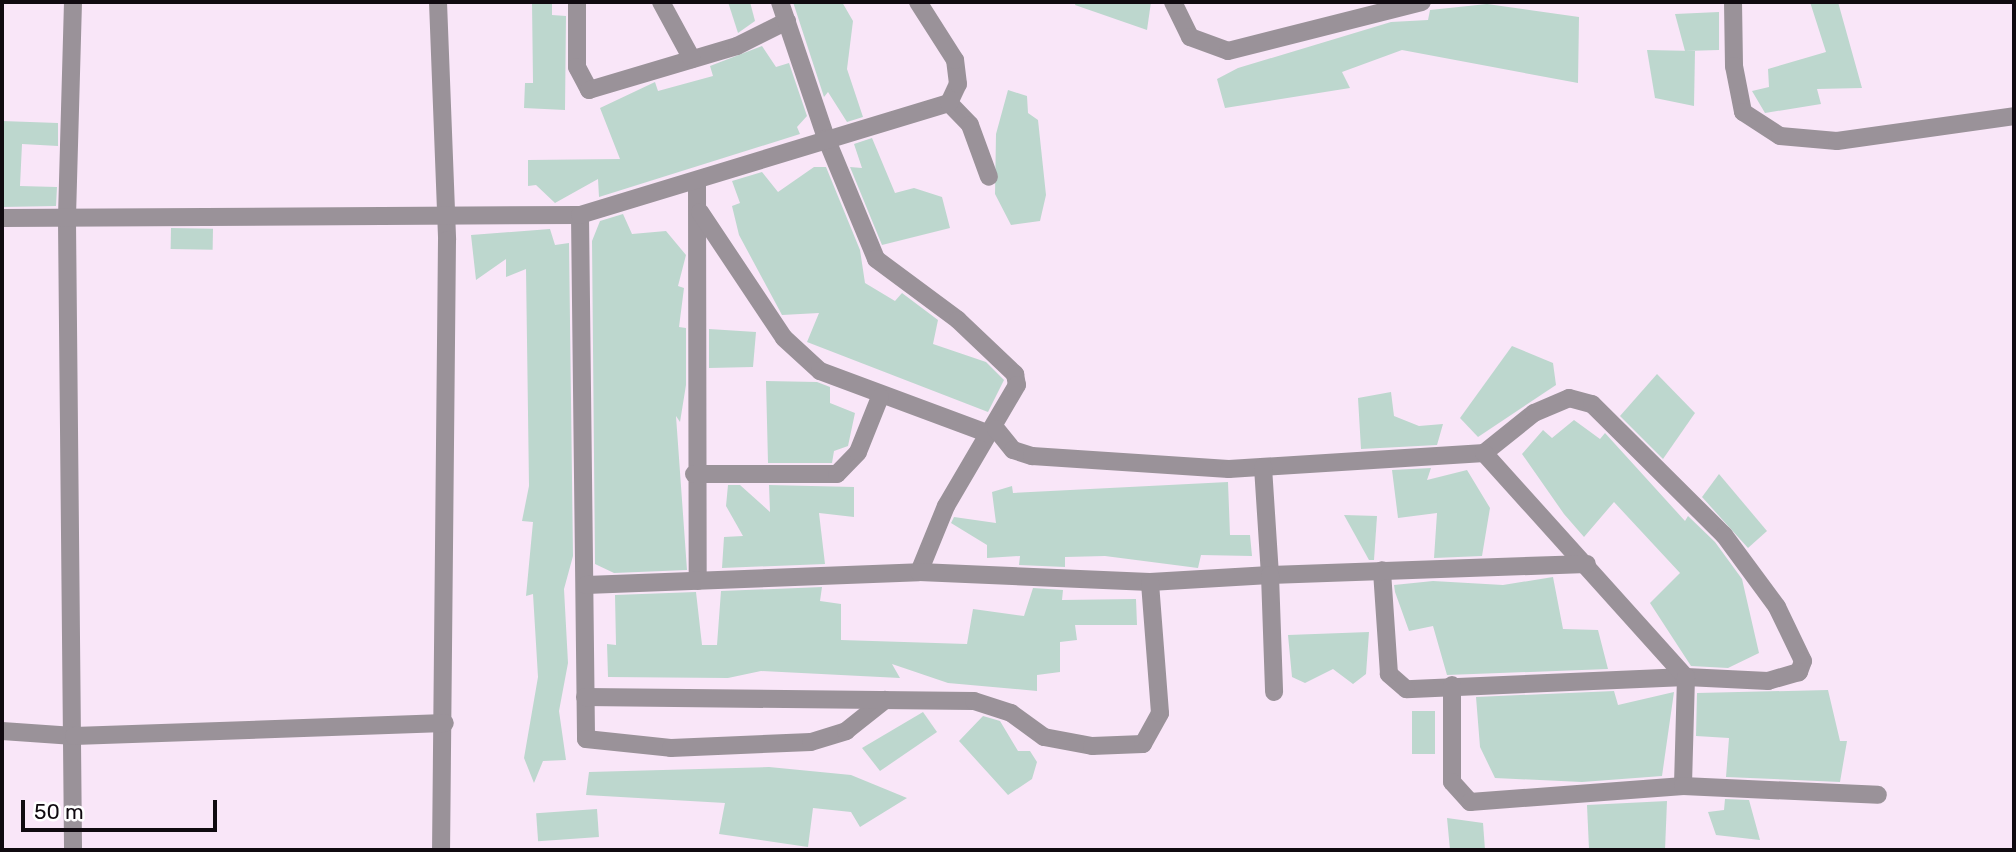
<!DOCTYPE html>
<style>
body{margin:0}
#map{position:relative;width:2016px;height:852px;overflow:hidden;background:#f9e6f8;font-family:Rubik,sans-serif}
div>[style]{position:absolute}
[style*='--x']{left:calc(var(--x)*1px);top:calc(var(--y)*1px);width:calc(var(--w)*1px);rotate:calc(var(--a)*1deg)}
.building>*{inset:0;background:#bdd7ce;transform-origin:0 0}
.street>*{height:18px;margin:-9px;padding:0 9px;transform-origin:9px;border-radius:9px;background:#9a9299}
span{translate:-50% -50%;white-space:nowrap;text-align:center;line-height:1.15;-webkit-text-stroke:6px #fff;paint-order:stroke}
.frame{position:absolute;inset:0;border:4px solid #100a10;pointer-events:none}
.scale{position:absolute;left:21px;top:800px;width:196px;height:32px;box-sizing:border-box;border:4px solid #100a10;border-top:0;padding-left:9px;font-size:21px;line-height:24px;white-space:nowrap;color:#100a10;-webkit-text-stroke:5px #fff;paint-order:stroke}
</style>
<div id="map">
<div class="building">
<div style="clip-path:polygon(532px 2px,552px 2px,552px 15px,566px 16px,565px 110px,524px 108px,525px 83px,533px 83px)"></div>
<div style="clip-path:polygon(728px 2px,750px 2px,755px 21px,738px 33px)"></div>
<div style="clip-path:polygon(793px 2px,842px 2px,853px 21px,847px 69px,863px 117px,847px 122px,828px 92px,824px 97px)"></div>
<div style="clip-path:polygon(1076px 2px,1151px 2px,1147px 30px,1075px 5px)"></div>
<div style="clip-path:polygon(1810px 2px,1838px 2px,1862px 88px,1817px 89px,1821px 104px,1765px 113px,1752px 91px,1769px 87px,1768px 69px,1826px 52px)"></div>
<div style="clip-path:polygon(1487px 4px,1579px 17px,1578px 83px,1402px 50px,1342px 72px,1350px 88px,1225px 108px,1217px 79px,1238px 68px,1391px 22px,1428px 20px,1430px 10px)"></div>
<div style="clip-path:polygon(1719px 12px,1719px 50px,1685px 51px,1675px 14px)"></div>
<div style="clip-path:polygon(762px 46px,776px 67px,789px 63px,807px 116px,797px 127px,800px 134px,599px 197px,598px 179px,555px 203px,536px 185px,528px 186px,528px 160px,620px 159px,600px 108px,655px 82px,658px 91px,713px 76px,710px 66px)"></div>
<div style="clip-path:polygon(1647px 50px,1695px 51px,1694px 106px,1655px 98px)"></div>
<div style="clip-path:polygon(1008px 90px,1027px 96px,1028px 113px,1038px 120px,1046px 195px,1040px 221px,1011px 225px,995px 194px,996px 134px)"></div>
<div style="clip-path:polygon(2px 121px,58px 123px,58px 146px,22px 144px,20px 186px,57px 187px,56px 206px,2px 207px)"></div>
<div style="clip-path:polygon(872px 138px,895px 193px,914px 188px,942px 197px,950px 228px,882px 245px,850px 167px,862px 168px,854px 144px)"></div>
<div style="clip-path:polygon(814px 167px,826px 167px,860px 250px,865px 283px,895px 301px,902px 293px,938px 320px,933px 344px,986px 362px,1004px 380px,988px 412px,807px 342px,819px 313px,782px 315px,739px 235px,732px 206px,740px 203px,732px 181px,762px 172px,778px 192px)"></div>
<div style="clip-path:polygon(623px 214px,632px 234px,666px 231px,686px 255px,678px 286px,684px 288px,679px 327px,686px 328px,686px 385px,680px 422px,676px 416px,687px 570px,614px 573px,595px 564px,592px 241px,600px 221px)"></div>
<div style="left:171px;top:228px;width:42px;height:21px;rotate:1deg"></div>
<div style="clip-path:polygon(550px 229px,555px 245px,569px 243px,573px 556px,564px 589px,568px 663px,559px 711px,566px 760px,543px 761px,534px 783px,524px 758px,538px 677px,533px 594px,526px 596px,533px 522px,522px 521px,529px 486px,526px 269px,506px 277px,506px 259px,476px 280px,471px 235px)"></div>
<div style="clip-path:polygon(709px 329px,756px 332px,753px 367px,709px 368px)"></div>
<div style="clip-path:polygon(1512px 346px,1553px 363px,1556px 385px,1478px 437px,1460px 418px)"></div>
<div style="clip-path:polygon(1657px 374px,1695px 413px,1663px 459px,1620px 416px)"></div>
<div style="clip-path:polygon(766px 381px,817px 382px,830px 387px,830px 403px,855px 413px,848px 446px,834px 451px,832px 463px,768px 463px)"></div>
<div style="clip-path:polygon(1391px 392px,1394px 416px,1419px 426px,1443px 424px,1437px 445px,1361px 449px,1358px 398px)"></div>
<div style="clip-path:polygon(1574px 420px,1600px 439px,1605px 433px,1685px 521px,1688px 516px,1715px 542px,1742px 579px,1759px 653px,1728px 668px,1691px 666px,1650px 603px,1680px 573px,1614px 502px,1584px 537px,1564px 514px,1522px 454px,1543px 430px,1552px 438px)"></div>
<div style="clip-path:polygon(1431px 468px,1427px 480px,1467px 470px,1490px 508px,1482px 556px,1434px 558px,1437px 513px,1398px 518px,1392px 470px)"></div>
<div style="clip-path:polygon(1719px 474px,1767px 531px,1748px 548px,1702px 497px)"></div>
<div style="clip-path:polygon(1228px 482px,1230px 535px,1250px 535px,1252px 556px,1201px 555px,1198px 568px,1105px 556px,1065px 557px,1065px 567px,1019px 565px,1020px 556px,987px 558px,987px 545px,951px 523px,954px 517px,996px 523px,992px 492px,1012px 486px,1013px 493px)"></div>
<div style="clip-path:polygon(728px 485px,740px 485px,770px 512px,769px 485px,854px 487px,854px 517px,819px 513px,825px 564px,722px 568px,724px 537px,743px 536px,726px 506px)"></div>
<div style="clip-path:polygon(1344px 515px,1377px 516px,1374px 560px,1369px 560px)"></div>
<div style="clip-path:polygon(1553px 577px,1563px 629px,1598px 630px,1608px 669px,1447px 675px,1433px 626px,1409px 631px,1395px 592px,1394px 585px,1433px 581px,1503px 585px)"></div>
<div style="clip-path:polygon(822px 587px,820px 601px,841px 604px,841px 640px,967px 644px,973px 609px,1024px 616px,1033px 588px,1063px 590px,1062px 600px,1136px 599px,1137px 625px,1075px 625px,1077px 640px,1060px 642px,1060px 672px,1037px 675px,1037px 691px,948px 683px,892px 664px,900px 678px,761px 671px,728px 678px,608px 677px,607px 644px,616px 645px,615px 595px,696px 592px,702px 645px,717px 645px,721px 591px)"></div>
<div style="clip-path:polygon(1369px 632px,1366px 674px,1353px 684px,1333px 669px,1305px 683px,1292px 677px,1288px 635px)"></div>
<div style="clip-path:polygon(1828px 690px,1840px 741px,1847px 741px,1840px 782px,1726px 777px,1729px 738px,1696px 736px,1697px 693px)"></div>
<div style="clip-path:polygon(1614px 691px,1618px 705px,1674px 692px,1662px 776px,1582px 782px,1495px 778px,1480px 747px,1476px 697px)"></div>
<div style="left:1412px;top:711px;width:23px;height:43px"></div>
<div style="clip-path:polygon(923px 712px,937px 732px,880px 771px,862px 748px)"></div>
<div style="clip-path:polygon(983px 716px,1000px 721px,1018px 751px,1030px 751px,1037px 762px,1032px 779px,1008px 795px,959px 741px)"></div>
<div style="clip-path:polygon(769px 767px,851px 775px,907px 798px,860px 827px,851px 812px,813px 808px,808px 847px,719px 834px,725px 803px,586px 795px,589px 772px)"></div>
<div style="clip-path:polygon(1725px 799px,1749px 800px,1760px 840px,1716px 835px,1708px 812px,1724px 810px)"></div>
<div style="clip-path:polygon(1667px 801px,1665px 850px,1589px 849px,1587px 805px)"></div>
<div style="left:597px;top:809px;width:28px;height:61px;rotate:86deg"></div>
<div style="clip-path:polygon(1447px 818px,1483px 823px,1485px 850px,1450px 850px)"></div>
</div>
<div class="street">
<div style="--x:73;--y:2;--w:219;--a:91.6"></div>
<div style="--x:67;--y:221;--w:629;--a:89.45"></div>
<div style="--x:438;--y:2;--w:238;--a:87.8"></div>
<div style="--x:447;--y:240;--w:610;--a:90.56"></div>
<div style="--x:577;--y:2;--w:65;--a:90"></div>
<div style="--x:577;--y:67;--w:26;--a:62"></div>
<div style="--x:589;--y:90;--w:154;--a:-16.6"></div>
<div style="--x:737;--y:46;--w:56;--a:-26.6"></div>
<div style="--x:661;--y:2;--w:65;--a:61.5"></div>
<div style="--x:780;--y:2;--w:144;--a:71.3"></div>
<div style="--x:826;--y:138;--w:131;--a:67.5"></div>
<div style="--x:876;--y:259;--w:102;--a:36.6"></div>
<div style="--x:958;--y:320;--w:79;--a:43.5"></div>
<div style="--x:1015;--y:374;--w:11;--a:80"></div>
<div style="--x:1017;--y:385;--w:140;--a:120.4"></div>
<div style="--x:946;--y:506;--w:71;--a:112.2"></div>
<div style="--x:1173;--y:2;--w:39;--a:64"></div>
<div style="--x:1190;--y:37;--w:40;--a:20.2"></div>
<div style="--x:1228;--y:51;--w:200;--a:-14.2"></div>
<div style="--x:1733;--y:2;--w:64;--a:89.1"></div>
<div style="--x:1734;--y:66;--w:47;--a:78.9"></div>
<div style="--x:1743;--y:112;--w:44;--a:33"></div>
<div style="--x:1780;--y:136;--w:57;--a:5"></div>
<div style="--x:1837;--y:141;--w:179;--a:-8"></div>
<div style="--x:949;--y:103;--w:30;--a:46"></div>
<div style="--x:970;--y:125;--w:55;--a:69.9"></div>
<div style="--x:697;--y:182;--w:399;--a:89.9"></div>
<div style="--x:700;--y:212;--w:151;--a:56.3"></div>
<div style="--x:784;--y:338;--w:49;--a:42.5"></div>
<div style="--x:820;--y:371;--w:180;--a:20.4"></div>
<div style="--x:580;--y:215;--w:524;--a:89.34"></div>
<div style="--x:586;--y:739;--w:85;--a:6"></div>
<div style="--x:671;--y:748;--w:140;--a:-2.5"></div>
<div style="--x:811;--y:742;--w:37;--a:-17"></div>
<div style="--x:846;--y:731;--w:50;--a:-38.5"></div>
<div style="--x:2;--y:218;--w:578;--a:-0.3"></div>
<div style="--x:580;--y:215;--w:386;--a:-16.9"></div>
<div style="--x:949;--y:103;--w:21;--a:-65"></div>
<div style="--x:958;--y:84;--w:24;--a:-97"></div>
<div style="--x:955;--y:60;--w:69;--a:-122.5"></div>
<div style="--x:996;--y:429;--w:27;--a:51"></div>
<div style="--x:1013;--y:450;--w:20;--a:18"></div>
<div style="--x:1032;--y:456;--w:197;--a:3.8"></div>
<div style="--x:1229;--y:469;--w:256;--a:-3.6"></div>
<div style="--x:1484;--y:453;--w:64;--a:-38.7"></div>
<div style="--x:1534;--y:413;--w:38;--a:-23"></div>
<div style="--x:1569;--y:398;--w:24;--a:15"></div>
<div style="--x:1592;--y:404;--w:186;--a:44.8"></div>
<div style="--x:1724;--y:535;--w:89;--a:53.6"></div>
<div style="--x:1777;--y:607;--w:60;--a:64.3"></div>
<div style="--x:1803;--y:661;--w:12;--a:110"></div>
<div style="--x:1799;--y:672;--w:32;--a:164"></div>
<div style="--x:1768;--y:681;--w:82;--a:-177.2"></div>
<div style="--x:1686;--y:677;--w:280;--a:177.5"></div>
<div style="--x:1406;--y:689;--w:23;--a:-139"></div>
<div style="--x:1389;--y:674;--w:104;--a:-93.9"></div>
<div style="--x:1484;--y:453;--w:302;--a:48"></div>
<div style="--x:1686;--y:677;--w:109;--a:91.6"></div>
<div style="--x:1263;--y:467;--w:108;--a:86.3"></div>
<div style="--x:1270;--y:575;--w:317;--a:-2"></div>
<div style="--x:694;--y:474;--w:143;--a:0"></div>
<div style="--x:837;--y:474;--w:30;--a:-46"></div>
<div style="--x:858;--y:452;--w:59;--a:-68.2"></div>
<div style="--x:586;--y:585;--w:333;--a:-2.2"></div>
<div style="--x:919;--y:572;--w:231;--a:2.5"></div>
<div style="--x:1150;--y:582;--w:120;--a:-3.3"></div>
<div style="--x:1270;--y:575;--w:117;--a:88"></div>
<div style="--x:1452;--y:685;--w:97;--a:90"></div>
<div style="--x:1452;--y:782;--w:27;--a:48"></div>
<div style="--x:1470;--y:802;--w:214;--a:-4.3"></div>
<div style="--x:1683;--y:786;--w:195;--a:2.6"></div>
<div style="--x:585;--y:697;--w:389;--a:0.6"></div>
<div style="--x:974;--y:701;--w:39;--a:18"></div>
<div style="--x:1011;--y:713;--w:41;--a:36"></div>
<div style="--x:1044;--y:737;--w:49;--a:10.6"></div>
<div style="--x:1092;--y:746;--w:51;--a:-2.2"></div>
<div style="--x:1143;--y:744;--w:35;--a:-61"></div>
<div style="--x:1160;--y:713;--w:131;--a:-94.4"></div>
<div style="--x:2;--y:731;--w:72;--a:4"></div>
<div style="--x:74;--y:736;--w:371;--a:-2"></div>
</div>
<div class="frame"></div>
<div class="scale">50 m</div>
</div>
